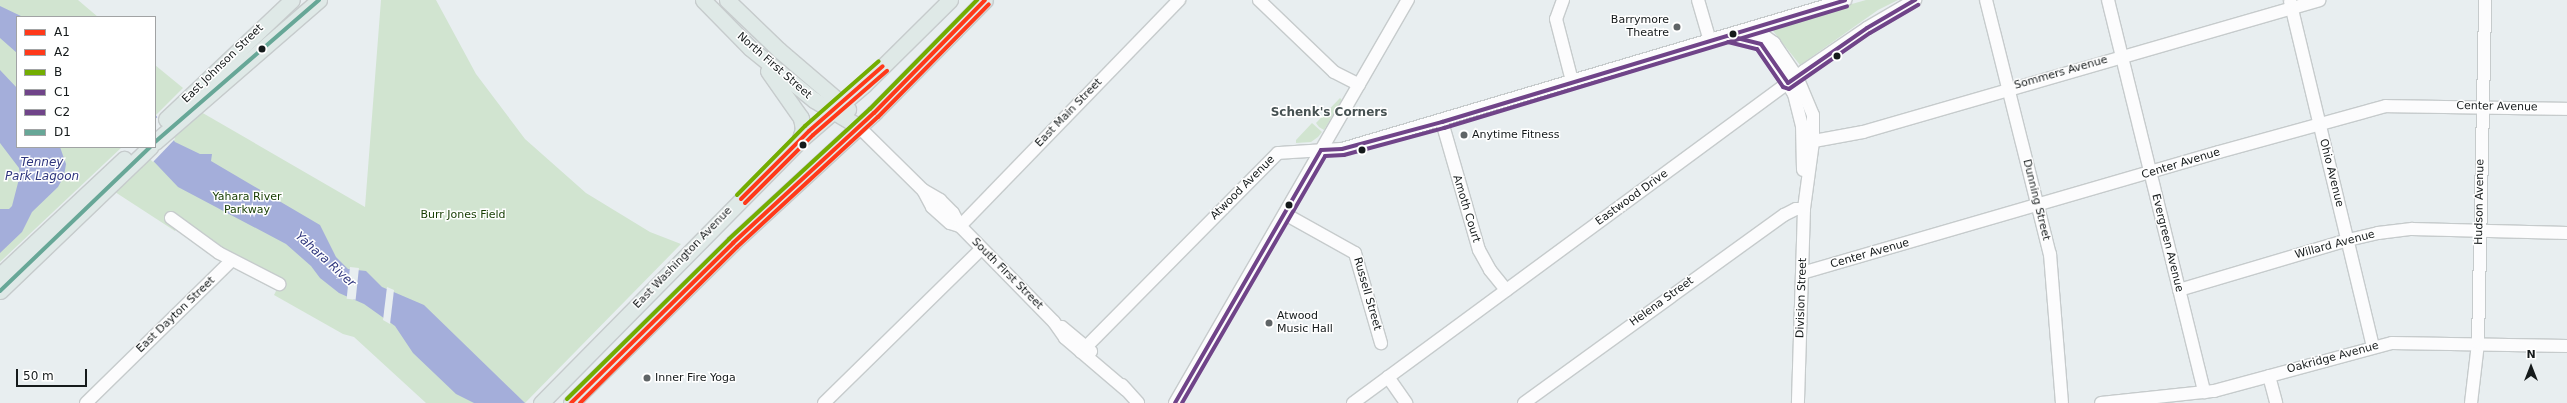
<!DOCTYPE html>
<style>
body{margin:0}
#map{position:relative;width:2567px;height:403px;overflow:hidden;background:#e8eef0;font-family:"DejaVu Sans",sans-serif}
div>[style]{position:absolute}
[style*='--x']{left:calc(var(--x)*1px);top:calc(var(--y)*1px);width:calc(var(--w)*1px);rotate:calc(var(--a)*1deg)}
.green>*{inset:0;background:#d1e4d0}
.water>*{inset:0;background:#a4aeda}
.pier>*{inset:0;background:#e8eef0;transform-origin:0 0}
.roads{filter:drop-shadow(1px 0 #c6cbcc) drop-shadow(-1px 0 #c6cbcc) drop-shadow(0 1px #c6cbcc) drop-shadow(0 -1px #c6cbcc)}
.minor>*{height:12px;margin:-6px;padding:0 6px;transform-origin:6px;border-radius:6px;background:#fcfcfd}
.major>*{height:15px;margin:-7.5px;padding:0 7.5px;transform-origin:7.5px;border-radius:7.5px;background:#dfe9e7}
.bus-1>*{height:4px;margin:-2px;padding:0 2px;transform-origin:2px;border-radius:2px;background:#ff391a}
.bus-2>*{height:4px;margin:-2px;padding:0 2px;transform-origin:2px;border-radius:2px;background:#ff391a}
.bus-3>*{height:4px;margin:-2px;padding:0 2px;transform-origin:2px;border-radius:2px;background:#73ad01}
.bus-4>*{height:4px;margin:-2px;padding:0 2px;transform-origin:2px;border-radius:2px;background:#704489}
.bus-5>*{height:4px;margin:-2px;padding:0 2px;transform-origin:2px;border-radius:2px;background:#704489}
.bus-6>*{height:4px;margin:-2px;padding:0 2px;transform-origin:2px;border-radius:2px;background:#67a797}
.dots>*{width:11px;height:11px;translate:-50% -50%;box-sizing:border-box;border:2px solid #fff;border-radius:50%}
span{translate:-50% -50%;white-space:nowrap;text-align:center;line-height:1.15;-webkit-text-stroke:3px #fff;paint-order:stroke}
.poi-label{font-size:11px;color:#151a1b}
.right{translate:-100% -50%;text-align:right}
.left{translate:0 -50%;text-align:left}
.street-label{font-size:11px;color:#151a1b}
.park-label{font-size:11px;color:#143b00}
.neighbourhood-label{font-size:12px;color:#475253;font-weight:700}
.water-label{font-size:12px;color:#2f367e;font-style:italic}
.legend{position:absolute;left:16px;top:16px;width:140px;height:132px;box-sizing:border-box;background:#fff;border:1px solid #a1a3a4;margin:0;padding:5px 7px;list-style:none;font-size:12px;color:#151a1b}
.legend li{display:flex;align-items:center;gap:8px;height:20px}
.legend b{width:20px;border:1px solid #a1a3a4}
.north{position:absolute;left:2511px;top:347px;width:40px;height:40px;-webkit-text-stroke:3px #fff;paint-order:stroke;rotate:0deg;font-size:11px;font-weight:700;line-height:16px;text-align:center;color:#151a1b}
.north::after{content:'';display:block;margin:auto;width:14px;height:18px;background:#151a1b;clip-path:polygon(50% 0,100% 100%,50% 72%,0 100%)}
.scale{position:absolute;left:16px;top:369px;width:71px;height:18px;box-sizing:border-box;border:2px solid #151a1b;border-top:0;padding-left:5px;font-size:12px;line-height:14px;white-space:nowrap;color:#151a1b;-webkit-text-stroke:3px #fff;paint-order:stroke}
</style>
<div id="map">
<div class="green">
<div style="clip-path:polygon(0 0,78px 0,98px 17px,17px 17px,17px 147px,122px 147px,0 262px)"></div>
<div style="clip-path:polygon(381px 0,436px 0,476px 74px,525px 139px,586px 193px,650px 232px,681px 244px,525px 403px,426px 403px,354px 337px,343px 334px,274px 295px,279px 285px,179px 225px,175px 231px,115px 192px,201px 112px,365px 207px)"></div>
<div style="clip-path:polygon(1866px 0,1898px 0,1878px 10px,1800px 65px,1770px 27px)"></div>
<div style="clip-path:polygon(155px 65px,183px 88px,155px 116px)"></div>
<div style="clip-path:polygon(1340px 98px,1342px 100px,1324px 130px,1319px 127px,1316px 123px)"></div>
<div style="clip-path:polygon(1312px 123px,1322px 132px,1318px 137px,1311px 142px,1296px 143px,1296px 140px)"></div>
</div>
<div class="water">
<div style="clip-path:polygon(0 6px,23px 17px,17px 17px,17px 53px,0 38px)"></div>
<div style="clip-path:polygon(0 70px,17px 88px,17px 147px,60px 147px,66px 164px,64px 176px,58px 187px,32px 212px,22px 232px,0 253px,0 209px,9px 209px,12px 206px,20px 175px,19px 168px,0 143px)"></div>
<div style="clip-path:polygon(155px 114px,175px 142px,200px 154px,212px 154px,211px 161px,320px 225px,336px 257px,348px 269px,366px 271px,382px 287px,424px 305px,525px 403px,474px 403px,456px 394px,413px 353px,395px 326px,364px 304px,339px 293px,320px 278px,311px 266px,286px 244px,178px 187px,140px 147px,155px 147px)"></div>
</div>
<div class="pier">
<div style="clip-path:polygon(159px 116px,175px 139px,153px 162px,138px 147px,155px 147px,155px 119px)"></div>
<div style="left:350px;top:267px;width:9px;height:32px;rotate:6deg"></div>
<div style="clip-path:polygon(387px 287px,394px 290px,390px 324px,383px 320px)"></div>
</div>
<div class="roads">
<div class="minor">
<div style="--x:1259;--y:0;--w:104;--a:43.8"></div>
<div style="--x:1334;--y:72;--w:28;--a:27"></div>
<div style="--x:1563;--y:0;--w:20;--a:110"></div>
<div style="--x:1556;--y:19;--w:64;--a:75.5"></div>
<div style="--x:1698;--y:0;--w:43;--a:73.7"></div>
<div style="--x:1986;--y:0;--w:262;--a:75.9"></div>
<div style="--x:2050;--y:254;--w:149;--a:85.4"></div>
<div style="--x:2108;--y:0;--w:404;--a:76.2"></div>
<div style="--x:2290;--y:1;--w:355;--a:76.5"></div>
<div style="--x:1746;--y:32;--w:17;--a:10"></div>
<div style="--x:1763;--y:35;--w:14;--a:36"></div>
<div style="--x:1774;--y:43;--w:41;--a:55.9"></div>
<div style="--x:1797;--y:77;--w:41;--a:67.2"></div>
<div style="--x:1813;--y:115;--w:27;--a:90"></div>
<div style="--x:1813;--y:142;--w:68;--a:97.7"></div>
<div style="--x:1804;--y:209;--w:194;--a:91.8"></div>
<div style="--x:1740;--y:37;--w:18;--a:16"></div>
<div style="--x:1757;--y:42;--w:10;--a:37"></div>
<div style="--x:1765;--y:48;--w:54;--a:57.8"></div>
<div style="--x:1794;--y:94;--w:32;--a:76"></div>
<div style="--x:1802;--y:125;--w:45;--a:88.7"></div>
<div style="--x:1442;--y:122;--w:133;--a:73.9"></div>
<div style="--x:1479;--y:250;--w:23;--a:61"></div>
<div style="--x:1490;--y:270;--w:26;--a:51"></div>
<div style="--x:858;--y:126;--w:91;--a:44.6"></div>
<div style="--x:923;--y:190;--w:20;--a:30"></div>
<div style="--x:940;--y:200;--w:18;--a:45"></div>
<div style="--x:953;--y:213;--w:15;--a:62"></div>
<div style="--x:960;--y:226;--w:134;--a:45.6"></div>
<div style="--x:1054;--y:322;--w:19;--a:55"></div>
<div style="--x:1065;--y:338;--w:80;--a:40.4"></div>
<div style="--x:1803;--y:143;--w:61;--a:-10.4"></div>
<div style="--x:1863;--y:132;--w:475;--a:-16.1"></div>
<div style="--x:923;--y:190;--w:19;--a:62"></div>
<div style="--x:932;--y:207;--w:24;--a:42"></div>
<div style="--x:950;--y:223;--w:10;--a:17"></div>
<div style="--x:1285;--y:214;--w:80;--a:29.1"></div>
<div style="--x:1355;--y:253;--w:94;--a:73.9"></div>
<div style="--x:171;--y:218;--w:59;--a:36.1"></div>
<div style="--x:219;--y:253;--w:68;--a:27.3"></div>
<div style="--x:960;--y:226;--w:315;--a:-45.9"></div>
<div style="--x:1802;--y:273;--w:434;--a:-16.2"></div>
<div style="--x:2219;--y:152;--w:173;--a:-15.4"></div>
<div style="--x:2386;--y:106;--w:181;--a:0.9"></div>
<div style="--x:2179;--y:290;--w:176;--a:-16.5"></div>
<div style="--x:2348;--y:240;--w:31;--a:-13"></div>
<div style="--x:2378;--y:233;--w:34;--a:-7"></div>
<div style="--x:2412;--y:229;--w:155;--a:1.5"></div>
<div style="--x:1062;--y:327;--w:38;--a:40"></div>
<div style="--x:1081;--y:352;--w:280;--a:-45.3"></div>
<div style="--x:1278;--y:153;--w:64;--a:-3.6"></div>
<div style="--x:1342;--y:149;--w:525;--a:-16.5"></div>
<div style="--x:2269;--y:376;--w:28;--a:75"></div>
<div style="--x:1388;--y:377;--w:32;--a:55"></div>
<div style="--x:1122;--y:385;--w:24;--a:48"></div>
<div style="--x:86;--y:403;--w:204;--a:-44.4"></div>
<div style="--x:824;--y:403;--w:220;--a:-44.4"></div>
<div style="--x:1175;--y:403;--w:466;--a:-60"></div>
<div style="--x:1353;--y:403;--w:560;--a:-36.36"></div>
<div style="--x:1804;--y:71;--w:76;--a:-34.3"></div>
<div style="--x:1867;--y:28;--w:56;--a:-30.3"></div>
<div style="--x:1524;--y:403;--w:321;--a:-35.9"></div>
<div style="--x:1784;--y:215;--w:13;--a:-27"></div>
<div style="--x:1796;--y:209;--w:8;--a:0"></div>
<div style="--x:2101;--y:403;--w:114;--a:-6.1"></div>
<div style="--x:2214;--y:391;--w:184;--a:-15.1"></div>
<div style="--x:2392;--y:343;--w:175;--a:1"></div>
<div style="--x:2471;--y:403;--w:60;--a:-83.3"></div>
<div style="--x:2478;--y:343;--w:343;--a:-88.8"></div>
</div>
<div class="major">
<div style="--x:703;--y:0;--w:67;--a:45.6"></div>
<div style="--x:750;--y:48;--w:82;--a:39.1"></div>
<div style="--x:814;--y:100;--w:51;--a:30.6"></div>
<div style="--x:727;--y:0;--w:72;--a:43.9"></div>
<div style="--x:779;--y:50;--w:91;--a:40.5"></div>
<div style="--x:768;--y:71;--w:57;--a:54.9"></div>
<div style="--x:801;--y:118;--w:11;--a:80"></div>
<div style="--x:803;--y:129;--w:13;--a:108"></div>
<div style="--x:166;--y:119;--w:173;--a:-43.4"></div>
<div style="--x:155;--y:142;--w:217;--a:-40.9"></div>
<div style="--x:0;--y:275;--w:170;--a:-43.1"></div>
<div style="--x:0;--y:291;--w:208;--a:-43.8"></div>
<div style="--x:541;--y:403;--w:368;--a:-45.4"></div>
<div style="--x:799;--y:141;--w:86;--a:-40.7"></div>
<div style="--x:864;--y:85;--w:121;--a:-44.7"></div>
<div style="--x:571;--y:403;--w:228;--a:-44.6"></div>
<div style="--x:733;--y:243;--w:192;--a:-42.7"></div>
<div style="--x:874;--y:113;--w:158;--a:-45.5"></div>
</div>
</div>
<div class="bus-1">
<div style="--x:741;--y:199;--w:96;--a:-45"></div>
<div style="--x:809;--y:131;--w:98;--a:-41.3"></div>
<div style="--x:571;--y:403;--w:228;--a:-44.6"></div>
<div style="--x:733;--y:243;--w:192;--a:-42.7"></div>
<div style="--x:874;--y:113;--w:158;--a:-45.5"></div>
</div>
<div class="bus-2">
<div style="--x:745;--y:203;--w:96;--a:-45"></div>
<div style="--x:813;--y:135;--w:98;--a:-40.9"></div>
<div style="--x:580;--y:403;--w:221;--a:-44.8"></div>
<div style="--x:737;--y:247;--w:192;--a:-42.7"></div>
<div style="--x:878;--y:117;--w:158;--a:-45.5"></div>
</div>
<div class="bus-3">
<div style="--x:737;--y:195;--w:97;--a:-45.4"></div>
<div style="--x:805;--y:126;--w:98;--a:-41.3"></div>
<div style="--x:567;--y:399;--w:228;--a:-44.6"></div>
<div style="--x:729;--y:239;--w:192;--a:-42.7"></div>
<div style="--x:870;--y:109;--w:153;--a:-45.5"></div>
</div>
<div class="bus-4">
<div style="--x:1729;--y:36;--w:33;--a:14"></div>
<div style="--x:1761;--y:44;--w:47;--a:55.3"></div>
<div style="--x:1788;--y:83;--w:96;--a:-34.8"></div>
<div style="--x:1867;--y:28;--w:56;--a:-30.3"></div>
<div style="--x:1175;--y:403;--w:292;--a:-60"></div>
<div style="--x:1321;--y:150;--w:21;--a:-3"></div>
<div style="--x:1342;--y:149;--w:104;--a:-15.1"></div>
<div style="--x:1442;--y:122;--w:421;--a:-16.8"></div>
</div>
<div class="bus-5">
<div style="--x:1728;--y:42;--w:30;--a:14"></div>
<div style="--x:1757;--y:49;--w:46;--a:55.6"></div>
<div style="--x:1783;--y:87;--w:6;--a:18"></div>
<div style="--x:1789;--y:89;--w:98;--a:-34.7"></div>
<div style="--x:1870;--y:33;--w:56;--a:-30.3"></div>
<div style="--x:1182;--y:403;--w:285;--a:-59.9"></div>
<div style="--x:1325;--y:156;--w:19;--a:-3"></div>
<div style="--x:1344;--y:155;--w:104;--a:-15.1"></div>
<div style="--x:1444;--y:128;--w:421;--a:-16.8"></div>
</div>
<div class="bus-6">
<div style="--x:155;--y:142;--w:217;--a:-40.9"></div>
<div style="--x:0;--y:291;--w:208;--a:-43.8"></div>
</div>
<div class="dots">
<div style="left:1677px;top:27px;background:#5f6466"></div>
<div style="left:1733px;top:34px;background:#151a1b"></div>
<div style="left:262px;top:49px;background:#151a1b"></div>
<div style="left:1837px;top:56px;background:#151a1b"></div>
<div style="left:1464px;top:135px;background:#5f6466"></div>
<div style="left:803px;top:145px;background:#151a1b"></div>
<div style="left:1362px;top:150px;background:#151a1b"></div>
<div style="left:1289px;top:205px;background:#151a1b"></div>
<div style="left:1269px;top:323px;background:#5f6466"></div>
<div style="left:647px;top:378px;background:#5f6466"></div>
</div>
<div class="poi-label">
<span class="right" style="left:1669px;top:27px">Barrymore<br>Theatre</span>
<span class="left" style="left:1472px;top:135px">Anytime Fitness</span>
<span class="left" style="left:1277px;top:323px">Atwood<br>Music Hall</span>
<span class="left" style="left:655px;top:378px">Inner Fire Yoga</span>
</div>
<div class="street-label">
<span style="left:223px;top:64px;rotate:-44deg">East Johnson Street</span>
<span style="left:774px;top:66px;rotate:41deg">North First Street</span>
<span style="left:2061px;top:73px;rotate:-16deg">Sommers Avenue</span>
<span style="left:2497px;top:107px;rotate:1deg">Center Avenue</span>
<span style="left:1069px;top:113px;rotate:-46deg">East Main Street</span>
<span style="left:2181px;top:164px;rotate:-17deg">Center Avenue</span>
<span style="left:2331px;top:173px;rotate:76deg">Ohio Avenue</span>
<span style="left:1243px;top:188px;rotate:-45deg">Atwood Avenue</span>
<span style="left:1632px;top:198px;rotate:-36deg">Eastwood Drive</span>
<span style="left:2036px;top:200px;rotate:76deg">Dunning Street</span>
<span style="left:2480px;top:202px;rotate:-89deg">Hudson Avenue</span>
<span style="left:1466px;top:209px;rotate:73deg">Amoth Court</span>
<span style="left:2167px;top:243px;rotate:76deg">Evergreen Avenue</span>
<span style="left:2335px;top:245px;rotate:-15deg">Willard Avenue</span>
<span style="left:1870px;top:254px;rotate:-16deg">Center Avenue</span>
<span style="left:683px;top:258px;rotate:-46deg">East Washington Avenue</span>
<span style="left:1007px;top:274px;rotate:45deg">South First Street</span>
<span style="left:1367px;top:294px;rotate:74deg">Russell Street</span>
<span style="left:1802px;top:298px;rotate:-88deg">Division Street</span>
<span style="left:1662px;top:302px;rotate:-36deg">Helena Street</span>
<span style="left:176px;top:315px;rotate:-44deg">East Dayton Street</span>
<span style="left:2333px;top:358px;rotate:-15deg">Oakridge Avenue</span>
</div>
<div class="park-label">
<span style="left:247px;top:204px">Yahara River<br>Parkway</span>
<span style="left:463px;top:215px">Burr Jones Field</span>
</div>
<div class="neighbourhood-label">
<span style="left:1329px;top:113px">Schenk's Corners</span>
</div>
<div class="water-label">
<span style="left:42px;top:170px">Tenney<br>Park Lagoon</span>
<span style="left:325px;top:260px;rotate:42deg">Yahara River</span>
</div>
<ul class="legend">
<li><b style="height:5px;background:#ff391a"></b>A1</li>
<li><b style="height:5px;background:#ff391a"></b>A2</li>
<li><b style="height:5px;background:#73ad01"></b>B</li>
<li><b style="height:5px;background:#704489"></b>C1</li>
<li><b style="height:5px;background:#704489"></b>C2</li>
<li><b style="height:5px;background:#67a797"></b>D1</li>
</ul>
<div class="north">N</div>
<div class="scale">50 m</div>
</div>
